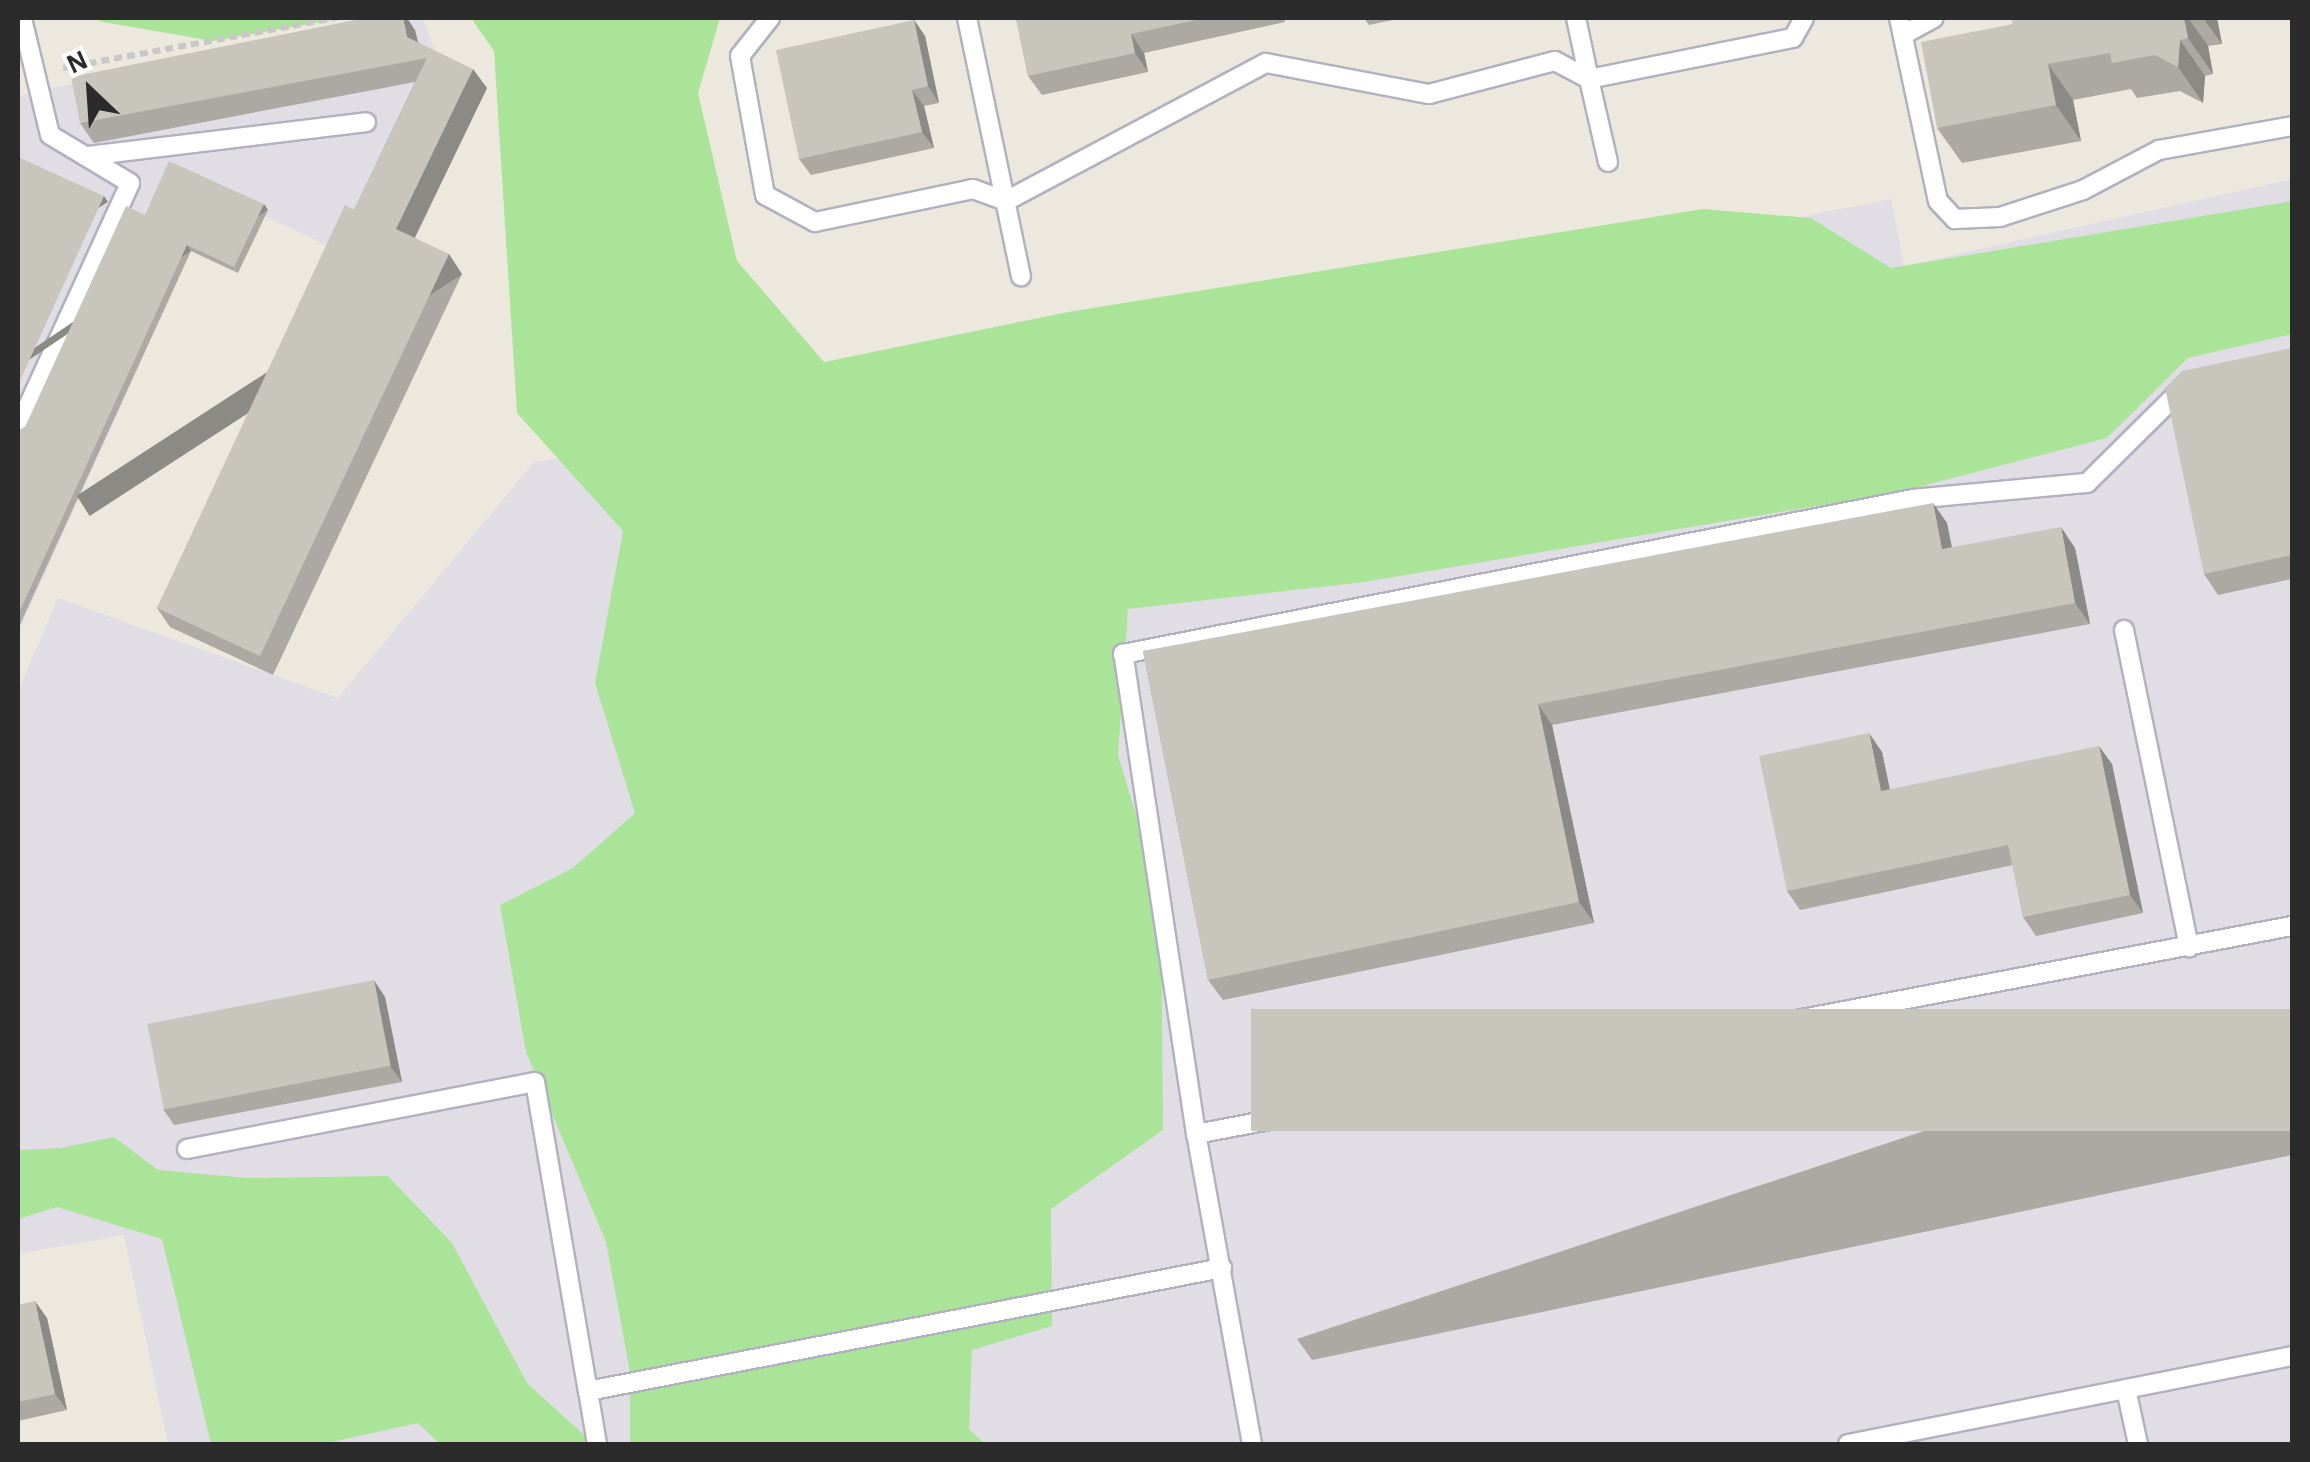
<!DOCTYPE html>
<style>
body{margin:0}
#map{position:relative;width:2310px;height:1462px;overflow:hidden;background:#ede8dd;font-family:"Alegreya Sans",sans-serif}
div>[style]{position:absolute}
[style*='--x']{left:calc(var(--x)*1px);top:calc(var(--y)*1px);width:calc(var(--w)*1px);rotate:calc(var(--a)*1deg)}
.industrial>*{inset:0;background:#e1dde5}
.green>*{inset:0;background:#a9e498}
.path>*{height:6px;margin-top:-3px;transform-origin:0;background:repeating-linear-gradient(90deg,#c8c8c8 0 8px,transparent 0 13px)}
.roads{filter:drop-shadow(2px 0 #b1b1bf) drop-shadow(-2px 0 #b1b1bf) drop-shadow(0 2px #b1b1bf) drop-shadow(0 -2px #b1b1bf)}
.lane>*{height:18px;margin:-9px;padding:0 9px;transform-origin:9px;border-radius:9px;background:#fff}
.wall>*{inset:0;background:#aca9a2}
.shaded-wall>*{inset:0;background:#8c8a84;transform-origin:0 0}
.building>*{inset:0;background:#c8c5bc;transform-origin:0 0}
span{translate:-50% -50%;white-space:nowrap;text-align:center;line-height:1.15;-webkit-text-stroke:8px #fff;paint-order:stroke}
.frame{position:absolute;inset:0;border:20px solid #2b2b2b;pointer-events:none}
.north{position:absolute;left:40px;top:40px;width:100px;height:100px;-webkit-text-stroke:8px #fff;paint-order:stroke;rotate:335deg;font-size:28px;font-weight:700;line-height:40px;text-align:center;color:#2b2b2b}
.north::after{content:'';display:block;margin:auto;width:35px;height:45px;background:#2b2b2b;clip-path:polygon(50% 0,100% 100%,50% 72%,0 100%)}
</style>
<div id="map">
<div class="industrial">
<div style="clip-path:polygon(361px 18px,423px 18px,439px 62px,487px 88px,411px 246px,342px 253px,265px 216px,238px 273px,191px 251px,18px 633px,18px 96px)"></div>
<div style="clip-path:polygon(2292px 179px,2292px 1444px,168px 1444px,124px 1235px,18px 1254px,18px 691px,58px 598px,338px 698px,533px 463px,1891px 199px,1904px 266px)"></div>
</div>
<div class="green">
<div style="clip-path:polygon(112px 18px,344px 18px,213px 41px,97px 21px)"></div>
<div style="clip-path:polygon(471px 18px,720px 18px,698px 93px,737px 261px,824px 362px,1068px 312px,1703px 209px,1811px 218px,1891px 268px,2292px 201px,2292px 334px,2188px 358px,2107px 438px,1899px 492px,1364px 582px,1128px 609px,1118px 755px,1161px 898px,1163px 1130px,1051px 1209px,1052px 1326px,972px 1350px,969px 1429px,985px 1444px,630px 1444px,630px 1372px,606px 1242px,526px 1052px,500px 905px,573px 868px,635px 813px,595px 683px,623px 531px,517px 413px,494px 51px)"></div>
<div style="clip-path:polygon(114px 1137px,158px 1170px,247px 1178px,388px 1176px,452px 1243px,527px 1383px,594px 1444px,440px 1444px,418px 1423px,323px 1444px,211px 1444px,162px 1239px,57px 1207px,18px 1219px,18px 1150px,61px 1148px)"></div>
</div>
<div class="path">
<div style="--x:63;--y:68;--w:278;--a:-10.4"></div>
</div>
<div class="roads">
<div class="lane">
<div style="--x:770;--y:18;--w:48;--a:128.3"></div>
<div style="--x:740;--y:56;--w:141;--a:79.8"></div>
<div style="--x:765;--y:195;--w:57;--a:28.4"></div>
<div style="--x:815;--y:222;--w:161;--a:-11.8"></div>
<div style="--x:973;--y:189;--w:35;--a:20"></div>
<div style="--x:1006;--y:201;--w:294;--a:-28"></div>
<div style="--x:1266;--y:63;--w:166;--a:10.8"></div>
<div style="--x:1429;--y:94;--w:130;--a:-14.7"></div>
<div style="--x:1555;--y:61;--w:38;--a:28"></div>
<div style="--x:1589;--y:79;--w:62;--a:-102"></div>
<div style="--x:967;--y:18;--w:264;--a:78.2"></div>
<div style="--x:1899;--y:18;--w:187;--a:78"></div>
<div style="--x:1938;--y:201;--w:25;--a:47"></div>
<div style="--x:1955;--y:219;--w:45;--a:-2.5"></div>
<div style="--x:2000;--y:217;--w:87;--a:-18"></div>
<div style="--x:2083;--y:190;--w:86;--a:-27.8"></div>
<div style="--x:2159;--y:150;--w:135;--a:-10.2"></div>
<div style="--x:1903;--y:35;--w:35;--a:-29"></div>
<div style="--x:87;--y:156;--w:281;--a:-6.9"></div>
<div style="--x:1608;--y:162;--w:85;--a:-102.9"></div>
<div style="--x:1589;--y:79;--w:208;--a:-11.4"></div>
<div style="--x:1793;--y:38;--w:23;--a:-61"></div>
<div style="--x:18;--y:428;--w:269;--a:-65.4"></div>
<div style="--x:130;--y:183;--w:93;--a:-149"></div>
<div style="--x:50;--y:135;--w:120;--a:-103.5"></div>
<div style="--x:2124;--y:630;--w:324;--a:78.4"></div>
<div style="--x:1196;--y:1134;--w:1116;--a:-10.75"></div>
<div style="--x:187;--y:1149;--w:354;--a:-10.9"></div>
<div style="--x:535;--y:1082;--w:314;--a:80.3"></div>
<div style="--x:2126;--y:1389;--w:56;--a:77.7"></div>
<div style="--x:597;--y:1444;--w:54;--a:-99.6"></div>
<div style="--x:588;--y:1391;--w:646;--a:-10.98"></div>
<div style="--x:1252;--y:1444;--w:315;--a:-100.2"></div>
<div style="--x:1196;--y:1134;--w:486;--a:-98.6"></div>
<div style="--x:1123;--y:654;--w:805;--a:-11.1"></div>
<div style="--x:1913;--y:499;--w:175;--a:-5.3"></div>
<div style="--x:2087;--y:483;--w:136;--a:-44.7"></div>
<div style="--x:1848;--y:1444;--w:453;--a:-11.2"></div>
</div>
</div>
<div class="wall">
<div style="clip-path:polygon(1016px 18px,1284px 18px,1285px 22px,1144px 53px,1148px 72px,1042px 95px,1028px 76px)"></div>
<div style="clip-path:polygon(1364px 18px,1402px 18px,1369px 25px)"></div>
<div style="clip-path:polygon(2012px 18px,2217px 18px,2222px 44px,2208px 46px,2213px 74px,2205px 76px,2203px 103px,2180px 91px,2137px 98px,2131px 89px,2073px 100px,2081px 141px,1962px 163px,1937px 128px,2013px 24px)"></div>
<div style="clip-path:polygon(914px 20px,925px 36px,939px 103px,924px 106px,934px 148px,811px 175px,799px 159px)"></div>
<div style="clip-path:polygon(415px 30px,418px 42px,487px 88px,415px 238px,462px 274px,273px 675px,170px 627px,157px 608px,354px 210px,415px 82px,94px 143px,80px 123px)"></div>
<div style="clip-path:polygon(268px 210px,238px 273px,191px 251px,18px 629px,18px 431px,25px 427px,145px 215px)"></div>
<div style="clip-path:polygon(2292px 348px,2292px 579px,2218px 595px,2204px 574px)"></div>
<div style="clip-path:polygon(1947px 523px,1952px 547px,2075px 548px,2090px 624px,1552px 725px,1594px 923px,1223px 1000px,1208px 980px,1143px 651px)"></div>
<div style="clip-path:polygon(1882px 752px,1890px 790px,2112px 764px,2143px 913px,2036px 936px,2023px 917px,2013px 865px,1800px 910px,1787px 891px)"></div>
<div style="clip-path:polygon(385px 997px,402px 1082px,174px 1125px,163px 1109px)"></div>
<div style="clip-path:polygon(2292px 1009px,2292px 1155px,1312px 1360px,1297px 1339px)"></div>
<div style="clip-path:polygon(18px 1305px,47px 1318px,67px 1410px,18px 1421px)"></div>
</div>
<div class="shaded-wall">
<div style="clip-path:polygon(403px 18px,407px 18px,415px 30px,421px 56px,407px 37px)"></div>
<div style="clip-path:polygon(2184px 18px,2188px 18px,2208px 46px,2213px 74px,2188px 38px)"></div>
<div style="clip-path:polygon(2203px 18px,2217px 18px,2222px 44px)"></div>
<div style="clip-path:polygon(914px 20px,925px 36px,939px 103px,928px 86px)"></div>
<div style="clip-path:polygon(1131px 34px,1144px 53px,1148px 72px,1135px 53px)"></div>
<div style="clip-path:polygon(2180px 40px,2205px 76px,2203px 103px,2178px 67px)"></div>
<div style="clip-path:polygon(2048px 64px,2073px 100px,2081px 141px,2056px 105px)"></div>
<div style="clip-path:polygon(473px 69px,487px 88px,409px 249px,396px 229px)"></div>
<div style="clip-path:polygon(912px 90px,924px 106px,934px 148px,922px 132px)"></div>
<div style="left:104px;top:196px;width:7px;height:208px;rotate:56deg"></div>
<div style="left:264px;top:204px;width:7px;height:70px;rotate:56deg"></div>
<div style="left:187px;top:245px;width:7px;height:407px;rotate:56deg"></div>
<div style="left:449px;top:254px;width:24px;height:444px;rotate:57deg"></div>
<div style="clip-path:polygon(1933px 503px,1947px 523px,1956px 570px,1942px 549px)"></div>
<div style="clip-path:polygon(2061px 527px,2075px 548px,2090px 624px,2075px 603px)"></div>
<div style="clip-path:polygon(1538px 704px,1552px 725px,1594px 923px,1579px 902px)"></div>
<div style="clip-path:polygon(1869px 733px,1882px 752px,1894px 810px,1881px 791px)"></div>
<div style="clip-path:polygon(2099px 746px,2112px 764px,2143px 913px,2130px 895px)"></div>
<div style="clip-path:polygon(374px 980px,385px 997px,402px 1082px,390px 1066px)"></div>
<div style="clip-path:polygon(35px 1301px,47px 1318px,67px 1410px,55px 1394px)"></div>
</div>
<div class="building">
<div style="clip-path:polygon(365px 18px,403px 18px,407px 37px,473px 69px,396px 229px,449px 254px,260px 656px,157px 608px,345px 205px,354px 210px,427px 58px,80px 123px,71px 77px)"></div>
<div style="clip-path:polygon(1016px 18px,1205px 18px,1131px 34px,1135px 53px,1028px 76px)"></div>
<div style="clip-path:polygon(2012px 18px,2184px 18px,2188px 38px,2180px 40px,2178px 67px,2155px 55px,2112px 63px,2110px 53px,2048px 64px,2056px 105px,1937px 128px,1921px 42px,2013px 24px)"></div>
<div style="clip-path:polygon(914px 20px,928px 86px,912px 90px,922px 132px,799px 159px,776px 50px)"></div>
<div style="clip-path:polygon(18px 157px,104px 196px,18px 385px)"></div>
<div style="clip-path:polygon(169px 161px,264px 204px,234px 267px,187px 245px,18px 615px,18px 431px,25px 427px,126px 206px,145px 215px)"></div>
<div style="clip-path:polygon(2292px 348px,2292px 555px,2204px 574px,2165px 388px,2182px 371px)"></div>
<div style="clip-path:polygon(1933px 503px,1942px 549px,2061px 527px,2075px 603px,1538px 704px,1579px 902px,1208px 980px,1143px 651px)"></div>
<div style="clip-path:polygon(1869px 733px,1881px 791px,2099px 746px,2130px 895px,2023px 917px,2008px 845px,1787px 891px,1759px 756px)"></div>
<div style="left:374px;top:980px;width:87px;height:231px;rotate:79deg"></div>
<div style="left:2292px;top:1009px;width:122px;height:1041px;rotate:90deg"></div>
<div style="clip-path:polygon(35px 1301px,55px 1394px,18px 1402px,18px 1305px)"></div>
</div>
<div class="frame"></div>
<div class="north">N</div>
</div>
